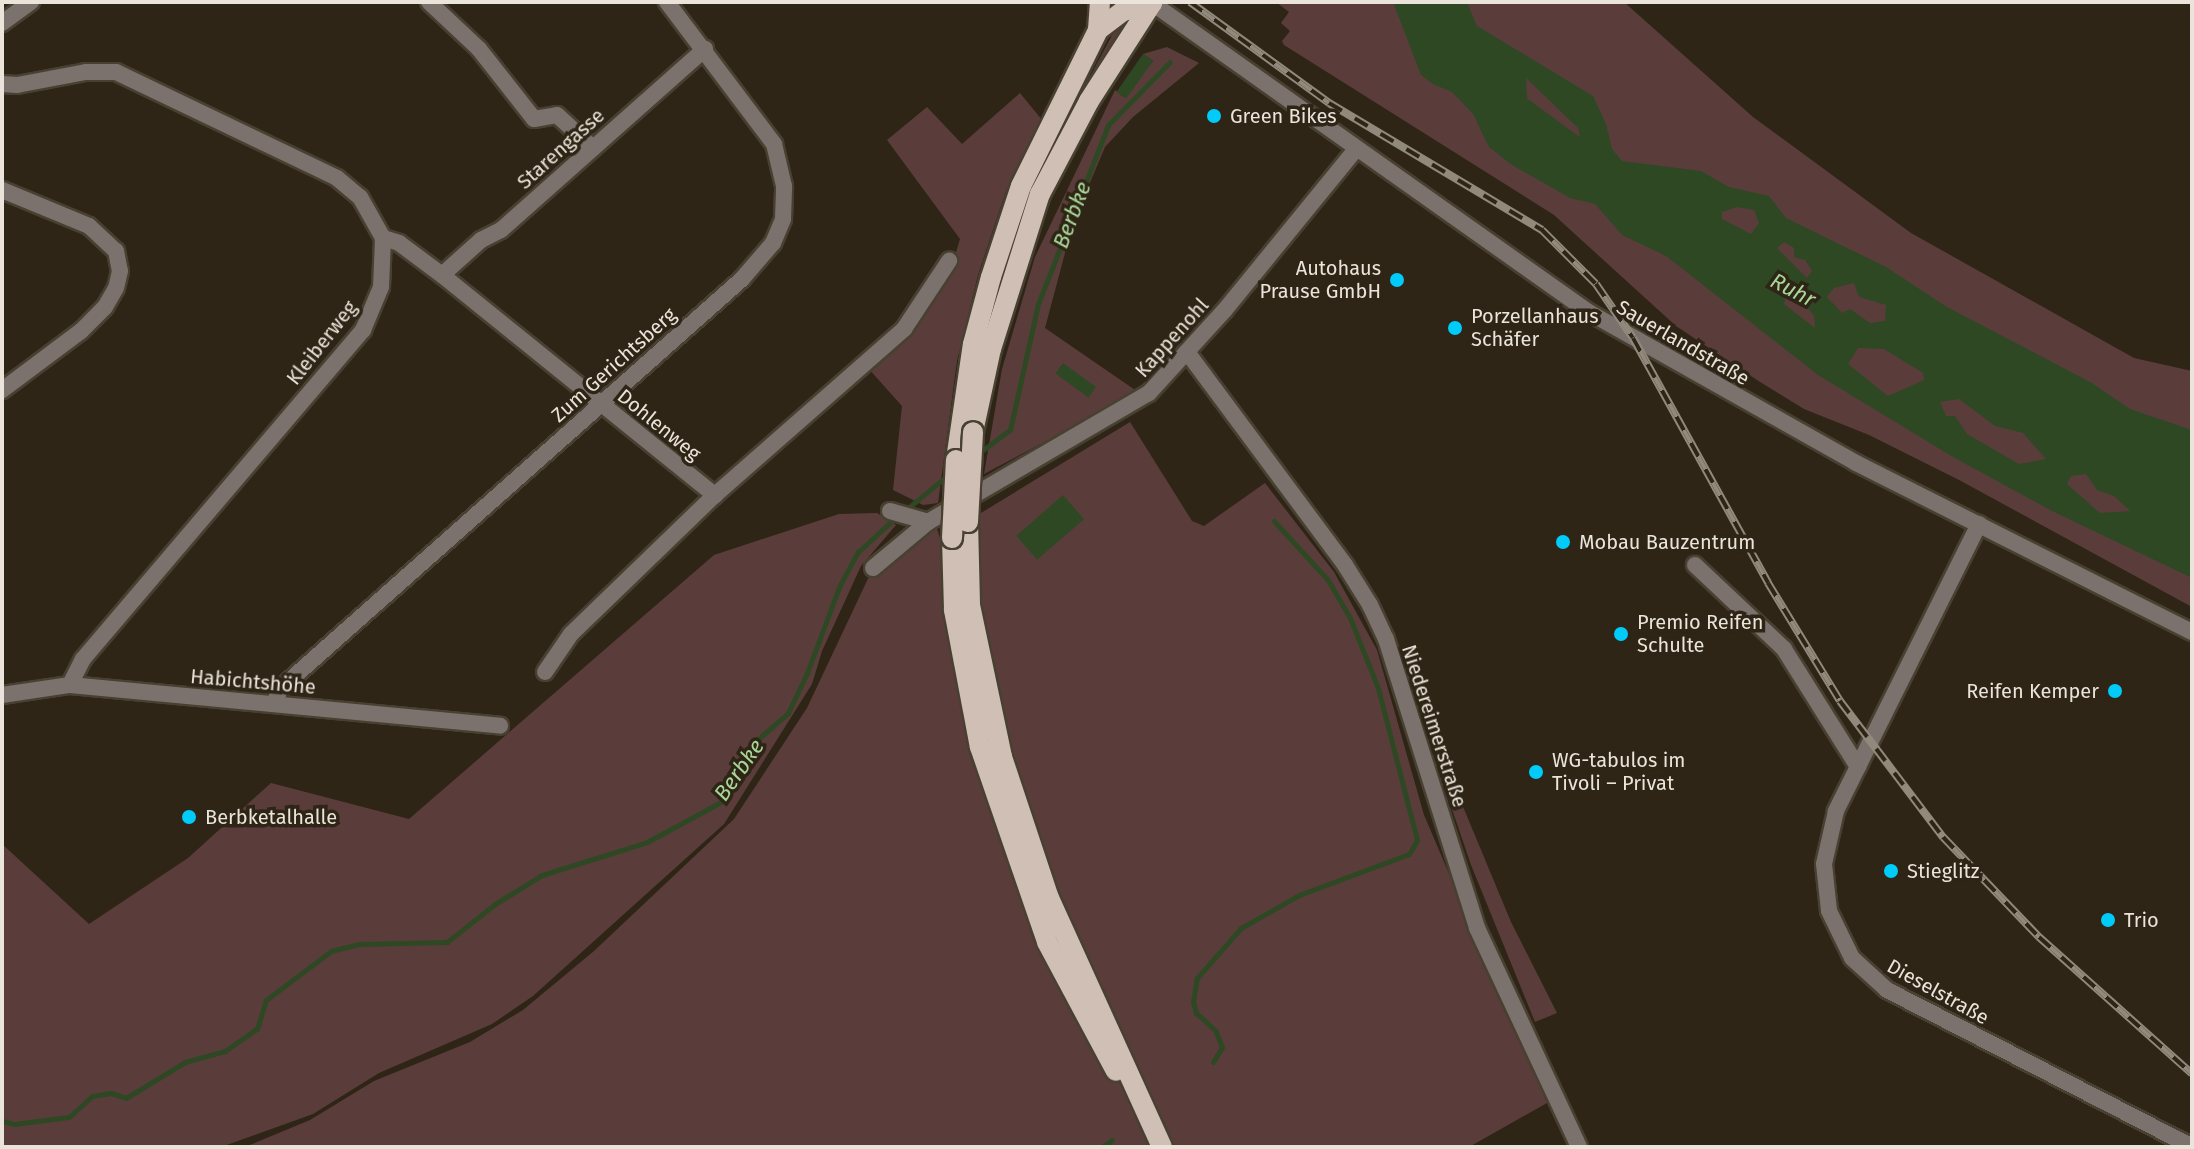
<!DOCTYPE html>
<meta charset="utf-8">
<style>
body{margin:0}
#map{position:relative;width:2194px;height:1149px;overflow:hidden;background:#2e2516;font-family:"Fira Sans",sans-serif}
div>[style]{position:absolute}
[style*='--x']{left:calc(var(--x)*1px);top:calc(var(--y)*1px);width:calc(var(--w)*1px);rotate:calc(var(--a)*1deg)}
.green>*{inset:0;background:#5a3d3a}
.water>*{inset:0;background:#2e4824;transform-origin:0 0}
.stream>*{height:5px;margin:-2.5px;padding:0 2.5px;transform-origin:2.5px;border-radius:2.5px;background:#2e4824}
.river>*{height:30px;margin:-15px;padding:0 15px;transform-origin:15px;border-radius:15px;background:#2e4824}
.roads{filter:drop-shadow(2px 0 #484031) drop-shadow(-2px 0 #484031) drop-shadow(0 2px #484031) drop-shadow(0 -2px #484031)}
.minor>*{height:16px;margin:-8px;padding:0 8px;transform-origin:8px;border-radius:8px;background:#7b726d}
.tertiary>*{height:16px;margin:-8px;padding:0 8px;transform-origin:8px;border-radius:8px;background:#7b726d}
.primary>*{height:20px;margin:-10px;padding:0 10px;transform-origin:10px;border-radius:10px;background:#d0bfb4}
.rail>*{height:8px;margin-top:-4px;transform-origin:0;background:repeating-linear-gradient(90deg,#2e2516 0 15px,#90897c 0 30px);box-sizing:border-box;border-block:2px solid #90897c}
.bridges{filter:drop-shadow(2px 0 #484031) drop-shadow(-2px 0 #484031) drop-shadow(0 2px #484031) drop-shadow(0 -2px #484031)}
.primary-bridge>*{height:20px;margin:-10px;padding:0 10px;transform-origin:10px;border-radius:10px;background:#d0bfb4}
.dots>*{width:22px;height:22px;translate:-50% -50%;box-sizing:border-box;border:4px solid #2e2516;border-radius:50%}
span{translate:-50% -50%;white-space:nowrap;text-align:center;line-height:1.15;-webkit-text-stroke:7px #2e2516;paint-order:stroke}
.poi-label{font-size:20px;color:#eae4da}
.left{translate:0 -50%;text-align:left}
.right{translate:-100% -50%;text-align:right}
.street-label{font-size:20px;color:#eae4da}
.water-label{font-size:22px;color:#a8d698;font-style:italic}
.frame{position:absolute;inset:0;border:4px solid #eae4da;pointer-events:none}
</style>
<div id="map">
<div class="green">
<div style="clip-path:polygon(1276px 2px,1624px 2px,1753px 117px,1911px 233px,2134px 358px,2192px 371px,2192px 607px,1961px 481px,1869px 435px,1804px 409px,1757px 380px,1676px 326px,1554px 215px,1284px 45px,1282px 41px,1290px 31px,1281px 23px,1289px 12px)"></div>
<div style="clip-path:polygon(1117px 26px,1126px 33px,1096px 70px,1094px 69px)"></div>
<div style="clip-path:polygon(1167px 47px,1199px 63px,1133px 117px,1105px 147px,1073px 223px,1045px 328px,1138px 392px,984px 474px,1002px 369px,1035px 257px,1115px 90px,1124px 97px,1153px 61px,1143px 54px)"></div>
<div style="clip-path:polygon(1020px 93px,1042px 120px,1006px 191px,978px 275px,957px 361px,938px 503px,923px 505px,893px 490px,902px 406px,868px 368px,903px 338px,947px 282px,960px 239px,887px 140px,927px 107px,962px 144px)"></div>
<div style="clip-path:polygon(1130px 422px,1192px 521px,1204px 526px,1265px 483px,1334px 572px,1377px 650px,1424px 815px,1547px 1103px,1469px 1147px,245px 1147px,310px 1120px,374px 1081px,470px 1042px,523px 1010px,594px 951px,734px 819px,807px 708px,873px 568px,936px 526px,940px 538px)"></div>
<div style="clip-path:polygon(877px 513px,896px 525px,861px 566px,822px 651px,812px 684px,724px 824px,533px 996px,492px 1024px,379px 1073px,313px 1114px,221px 1147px,2px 1147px,2px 844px,89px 924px,188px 858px,271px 783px,409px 819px,714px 555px,839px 514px)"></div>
<div style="clip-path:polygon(1449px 773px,1511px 922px,1557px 1013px,1535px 1022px,1471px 865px,1440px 774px)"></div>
</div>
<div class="water">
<div style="clip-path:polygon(evenodd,1393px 2px,1467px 2px,1477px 26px,1593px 96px,1606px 124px,1612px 149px,1622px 161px,1701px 171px,1729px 187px,1769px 196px,1786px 218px,1886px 267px,1947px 307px,2092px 383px,2130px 409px,2192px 430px,2192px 578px,2052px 511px,1953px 457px,1818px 375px,1666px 256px,1622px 235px,1595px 204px,1570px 198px,1512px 165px,1489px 147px,1473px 114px,1452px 92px,1433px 84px,1421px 75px,1393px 2px,1526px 78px,1578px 128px,1589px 175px,1549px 150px,1529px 124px,1526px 78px,1393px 2px,1737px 207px,1754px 210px,1759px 223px,1751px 234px,1722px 219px,1722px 212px,1737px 207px,1393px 2px,1784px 242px,1794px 248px,1794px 257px,1805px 260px,1812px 271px,1807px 278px,1777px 248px,1784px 242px,1393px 2px,1854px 283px,1859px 297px,1886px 305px,1885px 321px,1870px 323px,1850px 309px,1842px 313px,1827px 297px,1834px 288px,1854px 283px,1393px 2px,1786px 297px,1803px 302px,1814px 316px,1815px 328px,1784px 304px,1786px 297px,1393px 2px,1858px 348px,1884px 349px,1923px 373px,1924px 380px,1888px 396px,1848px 364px,1858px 348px,1393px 2px,1959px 399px,1995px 426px,2023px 433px,2046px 459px,2019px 464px,1967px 434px,1955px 416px,1946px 416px,1940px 402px,1959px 399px,1393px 2px,2086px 474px,2097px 490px,2114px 496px,2130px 511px,2100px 513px,2067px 484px,2071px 476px,2086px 474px)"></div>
<div style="left:1143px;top:54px;width:12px;height:46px;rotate:35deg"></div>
<div style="left:1063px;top:363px;width:41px;height:13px;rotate:36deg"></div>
<div style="left:1063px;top:495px;width:32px;height:62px;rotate:49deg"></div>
</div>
<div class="stream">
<div style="--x:979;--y:453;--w:39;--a:-37"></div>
<div style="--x:1010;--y:430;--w:129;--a:-77.5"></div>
<div style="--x:1038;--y:304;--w:192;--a:-68.6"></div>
<div style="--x:1108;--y:125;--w:88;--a:-45.5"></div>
<div style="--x:903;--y:512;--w:58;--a:-39.4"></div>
<div style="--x:1213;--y:1062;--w:17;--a:-59"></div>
<div style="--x:1222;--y:1047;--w:18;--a:-112"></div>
<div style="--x:1215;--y:1030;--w:25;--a:-138"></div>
<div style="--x:1196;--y:1013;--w:11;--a:-105"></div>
<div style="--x:1193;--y:1002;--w:24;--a:-81"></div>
<div style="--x:1197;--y:978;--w:67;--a:-48.7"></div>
<div style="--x:1241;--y:928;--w:67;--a:-29.6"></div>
<div style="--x:1299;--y:895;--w:117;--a:-20.4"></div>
<div style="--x:1409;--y:854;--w:16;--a:-60"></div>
<div style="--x:1417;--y:840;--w:157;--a:-104.4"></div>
<div style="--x:1378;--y:688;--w:75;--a:-111.8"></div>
<div style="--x:1350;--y:618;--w:44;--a:-120.1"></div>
<div style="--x:1328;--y:580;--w:80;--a:-132.5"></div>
<div style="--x:2;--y:1121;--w:12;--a:14"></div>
<div style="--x:14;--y:1124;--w:55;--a:-7.3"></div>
<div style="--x:69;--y:1117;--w:31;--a:-42"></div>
<div style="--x:92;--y:1096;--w:19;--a:-9"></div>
<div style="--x:111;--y:1093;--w:16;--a:18"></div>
<div style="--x:126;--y:1098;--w:69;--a:-31.4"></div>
<div style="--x:185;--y:1062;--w:41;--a:-15.4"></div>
<div style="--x:225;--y:1051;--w:39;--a:-35"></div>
<div style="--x:257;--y:1029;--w:30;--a:-73"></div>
<div style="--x:266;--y:1000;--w:81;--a:-37"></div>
<div style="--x:331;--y:951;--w:30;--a:-14"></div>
<div style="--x:360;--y:944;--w:87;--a:-1.3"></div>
<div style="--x:447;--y:942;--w:61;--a:-38.4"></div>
<div style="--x:495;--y:904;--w:55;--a:-31.7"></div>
<div style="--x:542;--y:875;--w:110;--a:-17.4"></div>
<div style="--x:647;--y:842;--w:84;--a:-28.4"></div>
<div style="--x:721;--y:802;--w:62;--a:-63"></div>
<div style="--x:749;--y:747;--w:52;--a:-41.1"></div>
<div style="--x:788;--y:713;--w:44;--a:-64.6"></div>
<div style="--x:807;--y:673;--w:92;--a:-69.6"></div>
<div style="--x:839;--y:587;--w:40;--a:-62"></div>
<div style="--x:858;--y:552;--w:50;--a:-42.6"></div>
<div style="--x:1102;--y:1147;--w:12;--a:-35"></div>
</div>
<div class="river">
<div style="--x:1502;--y:91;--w:18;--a:56"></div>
<div style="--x:1512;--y:106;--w:134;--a:36.2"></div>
</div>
<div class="roads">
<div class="minor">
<div style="--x:429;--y:2;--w:69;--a:43.2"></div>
<div style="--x:479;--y:49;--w:89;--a:51.8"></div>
<div style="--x:534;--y:119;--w:23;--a:-10"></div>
<div style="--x:557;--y:115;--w:49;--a:42.5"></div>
<div style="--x:2;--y:23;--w:36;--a:-36"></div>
<div style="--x:2;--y:84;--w:15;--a:4"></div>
<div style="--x:17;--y:85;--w:70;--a:-10.7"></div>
<div style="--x:86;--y:72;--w:30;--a:0"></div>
<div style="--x:116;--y:72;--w:245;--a:25.6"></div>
<div style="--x:337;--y:178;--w:30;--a:40"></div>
<div style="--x:360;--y:197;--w:47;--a:60.7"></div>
<div style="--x:383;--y:238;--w:49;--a:92.3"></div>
<div style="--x:381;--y:287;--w:47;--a:112.7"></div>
<div style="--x:363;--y:330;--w:432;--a:130.4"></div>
<div style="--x:83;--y:659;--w:29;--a:117"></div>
<div style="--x:2;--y:190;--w:94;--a:22.5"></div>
<div style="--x:89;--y:226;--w:37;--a:43"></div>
<div style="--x:116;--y:251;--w:20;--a:79"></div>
<div style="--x:120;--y:271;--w:17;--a:103"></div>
<div style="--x:116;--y:288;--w:22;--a:120"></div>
<div style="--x:105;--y:307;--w:34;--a:135"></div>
<div style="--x:81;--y:331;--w:99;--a:143.2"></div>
<div style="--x:383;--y:238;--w:17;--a:17"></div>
<div style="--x:399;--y:243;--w:54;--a:36.7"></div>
<div style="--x:442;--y:275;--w:351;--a:38.9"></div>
<div style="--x:442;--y:275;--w:52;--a:-41.9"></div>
<div style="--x:481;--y:240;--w:22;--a:-27"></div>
<div style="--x:501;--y:230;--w:273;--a:-41.6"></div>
<div style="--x:1187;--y:352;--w:265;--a:53.4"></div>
<div style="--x:1345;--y:565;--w:47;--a:58"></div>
<div style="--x:1370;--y:605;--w:38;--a:65"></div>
<div style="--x:1386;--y:639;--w:303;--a:72.5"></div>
<div style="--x:1477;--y:928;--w:242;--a:65"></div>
<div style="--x:890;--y:511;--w:40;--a:16"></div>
<div style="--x:1979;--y:524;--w:321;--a:116.5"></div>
<div style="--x:1836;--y:811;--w:54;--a:102.8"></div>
<div style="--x:1824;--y:864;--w:47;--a:83.9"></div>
<div style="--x:1829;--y:911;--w:52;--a:63.9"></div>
<div style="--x:1852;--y:958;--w:47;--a:42.4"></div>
<div style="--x:1887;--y:990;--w:343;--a:27.2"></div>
<div style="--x:1695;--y:565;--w:122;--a:43.3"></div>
<div style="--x:1784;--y:649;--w:139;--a:57.9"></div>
<div style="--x:873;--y:568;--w:72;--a:-39.9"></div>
<div style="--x:928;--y:522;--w:256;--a:-30.3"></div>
<div style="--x:1149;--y:393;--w:111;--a:-47.6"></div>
<div style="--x:1224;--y:311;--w:209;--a:-50.8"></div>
<div style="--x:545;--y:672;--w:46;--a:-55.6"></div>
<div style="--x:571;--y:634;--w:200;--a:-44"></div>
<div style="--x:715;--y:495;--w:252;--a:-41.3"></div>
<div style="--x:904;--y:329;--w:82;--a:-56.5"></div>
<div style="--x:2;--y:695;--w:69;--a:-8.4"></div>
<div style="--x:70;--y:685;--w:432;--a:5.4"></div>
<div style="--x:274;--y:703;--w:17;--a:-65"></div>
<div style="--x:281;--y:688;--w:616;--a:-41.58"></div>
<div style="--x:742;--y:279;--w:48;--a:-49.3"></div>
<div style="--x:773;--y:243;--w:26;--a:-67"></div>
<div style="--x:783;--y:219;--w:33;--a:-88"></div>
<div style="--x:784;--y:186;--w:43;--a:-103.4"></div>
<div style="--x:774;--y:144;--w:178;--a:-127"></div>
</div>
<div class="tertiary">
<div style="--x:1152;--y:3;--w:537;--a:35.29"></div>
<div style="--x:1590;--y:313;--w:305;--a:29.4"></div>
<div style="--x:1856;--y:463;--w:376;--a:26.7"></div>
</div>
<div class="primary">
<div style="--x:1098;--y:30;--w:31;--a:-37"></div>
<div style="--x:1123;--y:11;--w:30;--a:-15"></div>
<div style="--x:973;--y:432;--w:85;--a:-77.8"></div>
<div style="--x:991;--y:349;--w:163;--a:-72.5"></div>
<div style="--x:1040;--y:194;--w:105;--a:-62.2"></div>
<div style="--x:1089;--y:101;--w:117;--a:-57.3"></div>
<div style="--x:956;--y:460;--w:117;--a:-81.7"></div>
<div style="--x:973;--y:344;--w:69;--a:-75"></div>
<div style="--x:991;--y:277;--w:96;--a:-71.8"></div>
<div style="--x:1021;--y:186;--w:174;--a:-63.7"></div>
<div style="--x:1098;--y:30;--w:28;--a:-86"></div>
<div style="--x:968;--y:522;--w:83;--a:88.6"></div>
<div style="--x:970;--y:605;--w:155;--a:78.1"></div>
<div style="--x:1002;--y:757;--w:149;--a:71.6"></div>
<div style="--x:1049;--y:898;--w:273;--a:65.6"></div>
<div style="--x:952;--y:538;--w:72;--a:88.4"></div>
<div style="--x:954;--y:610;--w:139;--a:79.3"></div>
<div style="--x:980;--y:747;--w:206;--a:71"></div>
<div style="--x:1047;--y:942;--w:146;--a:61.9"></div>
</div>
</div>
<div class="rail">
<div style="--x:1190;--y:2;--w:172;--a:36"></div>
<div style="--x:1329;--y:103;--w:248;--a:30.8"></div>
<div style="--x:1542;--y:230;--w:76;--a:45"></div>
<div style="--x:1596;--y:284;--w:65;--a:55.6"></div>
<div style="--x:1633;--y:338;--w:280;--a:61.1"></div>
<div style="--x:1768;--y:583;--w:138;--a:58.6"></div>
<div style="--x:1840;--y:701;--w:171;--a:52.9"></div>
<div style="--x:1943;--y:837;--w:139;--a:46.2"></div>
<div style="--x:2039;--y:937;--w:205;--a:41.8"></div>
</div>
<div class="bridges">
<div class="primary-bridge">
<div style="--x:968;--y:522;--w:90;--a:-86.8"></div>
<div style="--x:952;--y:538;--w:78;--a:-87.1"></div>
</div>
</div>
<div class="dots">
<div style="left:1214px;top:116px;background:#00cbf9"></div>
<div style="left:1397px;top:280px;background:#00cbf9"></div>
<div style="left:1455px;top:328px;background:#00cbf9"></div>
<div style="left:1563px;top:542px;background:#00cbf9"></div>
<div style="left:1621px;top:634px;background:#00cbf9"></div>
<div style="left:2115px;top:691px;background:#00cbf9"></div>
<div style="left:1536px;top:772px;background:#00cbf9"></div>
<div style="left:189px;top:817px;background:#00cbf9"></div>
<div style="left:1891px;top:871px;background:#00cbf9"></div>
<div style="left:2108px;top:920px;background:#00cbf9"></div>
</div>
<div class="poi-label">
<span class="left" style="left:1230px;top:116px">Green Bikes</span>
<span class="right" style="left:1381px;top:280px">Autohaus<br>Prause GmbH</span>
<span class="left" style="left:1471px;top:328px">Porzellanhaus<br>Schäfer</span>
<span class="left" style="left:1579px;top:542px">Mobau Bauzentrum</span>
<span class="left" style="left:1637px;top:634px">Premio Reifen<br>Schulte</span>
<span class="right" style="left:2099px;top:691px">Reifen Kemper</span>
<span class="left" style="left:1552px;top:772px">WG-tabulos im<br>Tivoli – Privat</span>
<span class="left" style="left:205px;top:817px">Berbketalhalle</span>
<span class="left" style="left:1907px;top:871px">Stieglitz</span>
<span class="left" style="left:2124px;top:920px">Trio</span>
</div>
<div class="street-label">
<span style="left:561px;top:149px;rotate:-42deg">Starengasse</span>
<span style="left:1172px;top:338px;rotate:-48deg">Kappenohl</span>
<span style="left:322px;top:343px;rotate:-52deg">Kleiberweg</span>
<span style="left:1683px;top:343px;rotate:30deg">Sauerlandstraße</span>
<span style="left:614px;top:365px;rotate:-42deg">Zum Gerichtsberg</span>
<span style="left:659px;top:425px;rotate:39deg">Dohlenweg</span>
<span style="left:253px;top:682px;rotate:5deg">Habichtshöhe</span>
<span style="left:1434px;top:726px;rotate:72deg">Niedereimerstraße</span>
<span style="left:1938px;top:992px;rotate:29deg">Dieselstraße</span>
</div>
<div class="water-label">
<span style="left:1072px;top:215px;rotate:-69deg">Berbke</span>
<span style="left:1793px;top:290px;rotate:28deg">Ruhr</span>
<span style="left:739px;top:770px;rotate:-55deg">Berbke</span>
</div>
<div class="frame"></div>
</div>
